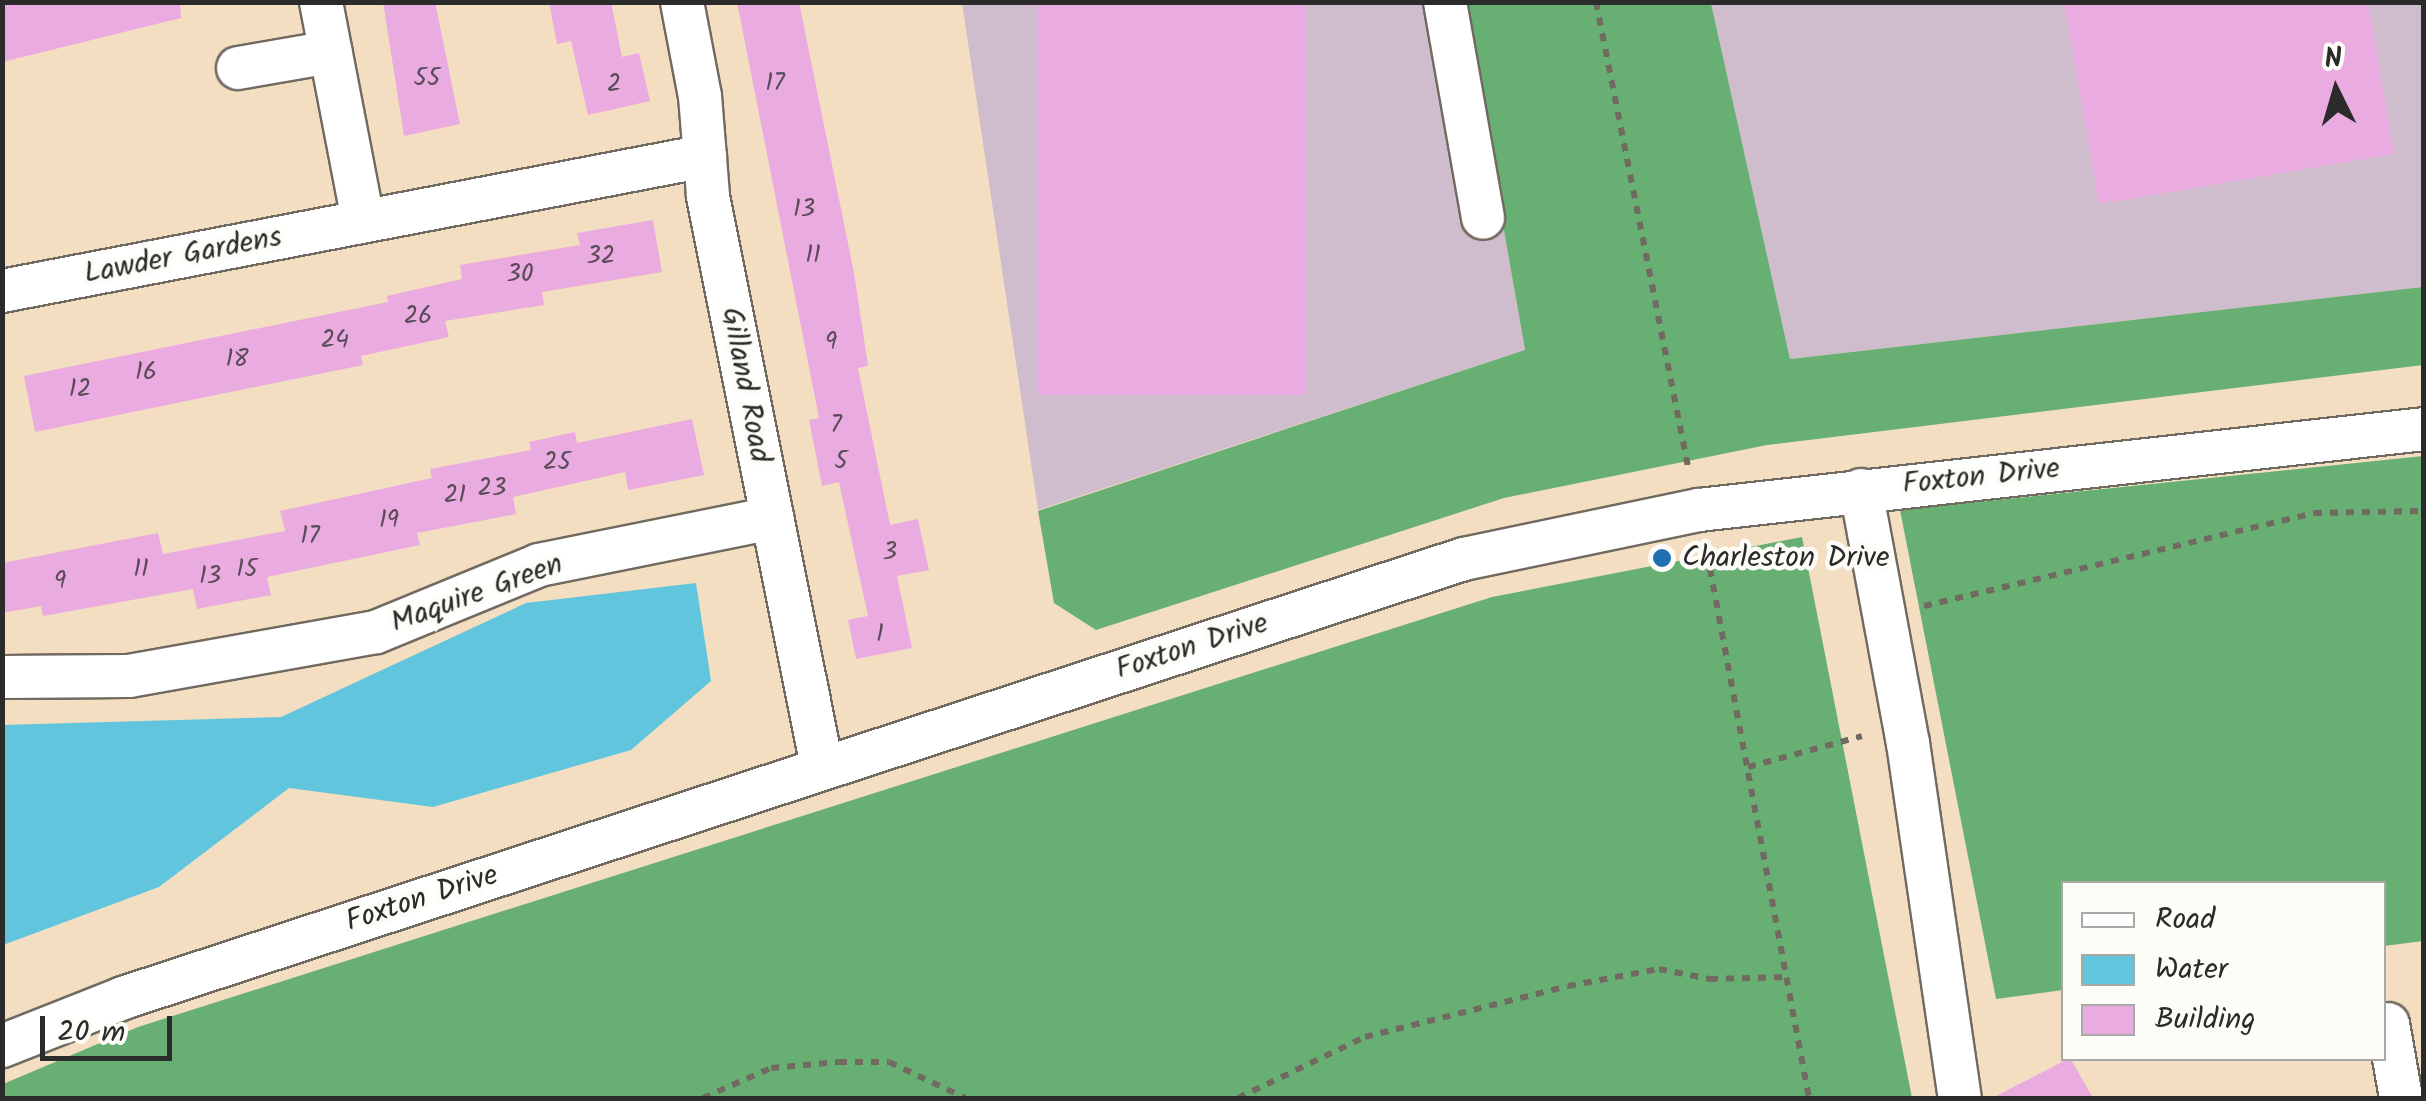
<!DOCTYPE html>
<style>
body{margin:0}
#map{position:relative;width:2426px;height:1101px;overflow:hidden;background:#f3dec1;font-family:Kalam,sans-serif}
div>[style]{position:absolute}
[style*='--x']{left:calc(var(--x)*1px);top:calc(var(--y)*1px);width:calc(var(--w)*1px);rotate:calc(var(--a)*1deg)}
.industrial>*{inset:0;background:#cfbdce}
.forest>*{inset:0;background:#68af74}
.water>*{inset:0;background:#60c5dd}
.building>*{inset:0;background:#eaabe0;transform-origin:0 0}
.path>*{height:6px;margin-top:-3px;transform-origin:0;background:repeating-linear-gradient(90deg,#716a60 0 8px,transparent 0 16px)}
.roads{filter:drop-shadow(2px 0 #716a60) drop-shadow(-2px 0 #716a60) drop-shadow(0 2px #716a60) drop-shadow(0 -2px #716a60)}
.minor>*{height:42px;margin:-21px;padding:0 21px;transform-origin:21px;border-radius:21px;background:#fff}
.dots>*{width:28px;height:28px;translate:-50% -50%;box-sizing:border-box;border:5px solid #fdfcf7;border-radius:50%}
span{translate:-50% -50%;white-space:nowrap;text-align:center;line-height:1.15;-webkit-text-stroke:9px #fdfcf7;paint-order:stroke}
.number-label{font-size:25px;color:#5b4b58}
.number-label span{-webkit-text-stroke-width:0}
.street-label{font-size:30px;color:#2b2b2b}
.poi-label{font-size:30px;color:#2b2b2b}
.left{translate:0 -50%;text-align:left}
.frame{position:absolute;inset:0;border:5px solid #2b2b2b;pointer-events:none}
.legend{position:absolute;left:2061px;top:881px;width:325px;height:180px;box-sizing:border-box;background:#fdfcf7;border:2px solid #a9a8a5;margin:0;padding:12px 18px;list-style:none;font-size:30px;color:#2b2b2b}
.legend li{display:flex;align-items:center;gap:20px;height:50px}
.legend b{width:50px;border:2px solid #a9a8a5}
.north{position:absolute;left:2286px;top:40px;width:100px;height:100px;-webkit-text-stroke:8px #fdfcf7;paint-order:stroke;rotate:355deg;font-size:28px;font-weight:700;line-height:40px;text-align:center;color:#2b2b2b}
.north::after{content:'';display:block;margin:auto;width:35px;height:45px;background:#2b2b2b;clip-path:polygon(50% 0,100% 100%,50% 72%,0 100%)}
.scale{position:absolute;left:40px;top:1016px;width:132px;height:45px;box-sizing:border-box;border:5px solid #2b2b2b;border-top:0;padding-left:12px;font-size:30px;line-height:35px;white-space:nowrap;color:#2b2b2b;-webkit-text-stroke:8px #fdfcf7;paint-order:stroke}
</style>
<div id="map">
<div class="industrial">
<div style="clip-path:polygon(962px 3px,1464px 3px,1525px 350px,1038px 510px)"></div>
<div style="clip-path:polygon(1711px 3px,2423px 3px,2423px 287px,1790px 359px)"></div>
</div>
<div class="forest">
<div style="clip-path:polygon(1464px 3px,1711px 3px,1790px 359px,2423px 287px,2423px 365px,1767px 445px,1504px 498px,1096px 630px,1054px 603px,1038px 511px,1525px 350px)"></div>
<div style="clip-path:polygon(2423px 456px,2423px 941px,2384px 946px,2384px 884px,2064px 884px,2063px 990px,1996px 999px,1900px 510px)"></div>
<div style="clip-path:polygon(1802px 537px,1912px 1098px,3px 1098px,3px 1084px,138px 1027px,1492px 597px)"></div>
</div>
<div class="water">
<div style="clip-path:polygon(696px 583px,711px 681px,631px 750px,433px 807px,289px 788px,159px 887px,3px 945px,3px 725px,281px 717px,526px 603px)"></div>
</div>
<div class="building">
<div style="clip-path:polygon(2px 2px,180px 2px,181px 18px,2px 62px)"></div>
<div style="clip-path:polygon(383px 2px,435px 2px,460px 124px,404px 136px)"></div>
<div style="clip-path:polygon(549px 2px,611px 2px,622px 57px,639px 53px,650px 101px,588px 115px,571px 41px,557px 44px)"></div>
<div style="clip-path:polygon(737px 2px,799px 2px,854px 273px,868px 366px,858px 368px,890px 525px,918px 519px,929px 570px,897px 576px,912px 648px,856px 659px,848px 620px,868px 616px,839px 482px,822px 486px,809px 420px,819px 418px)"></div>
<div style="left:1037px;top:2px;width:269px;height:393px"></div>
<div style="clip-path:polygon(2064px 2px,2368px 2px,2394px 154px,2099px 204px)"></div>
<div style="clip-path:polygon(653px 220px,662px 272px,542px 292px,544px 305px,445px 321px,449px 337px,361px 356px,363px 365px,35px 432px,24px 376px,388px 302px,387px 296px,462px 279px,460px 265px,580px 245px,577px 233px)"></div>
<div style="clip-path:polygon(692px 419px,704px 475px,628px 490px,625px 472px,513px 497px,516px 514px,417px 533px,420px 545px,267px 577px,271px 595px,197px 609px,193px 589px,43px 616px,41px 606px,2px 613px,2px 563px,158px 533px,163px 554px,285px 531px,280px 511px,432px 478px,430px 469px,531px 450px,529px 442px,575px 432px,577px 443px)"></div>
<div style="clip-path:polygon(2070px 1058px,2093px 1098px,1992px 1098px)"></div>
</div>
<div class="path">
<div style="--x:1596;--y:2;--w:479;--a:78.8"></div>
<div style="--x:1707;--y:553;--w:554;--a:79.4"></div>
<div style="--x:1924;--y:606;--w:401;--a:-13.4"></div>
<div style="--x:2314;--y:513;--w:110;--a:-1"></div>
<div style="--x:1748;--y:767;--w:118;--a:-15.2"></div>
<div style="--x:703;--y:1098;--w:74;--a:-23.8"></div>
<div style="--x:771;--y:1068;--w:68;--a:-5"></div>
<div style="--x:839;--y:1062;--w:50;--a:0"></div>
<div style="--x:889;--y:1062;--w:84;--a:25.3"></div>
<div style="--x:1238;--y:1098;--w:141;--a:-25.7"></div>
<div style="--x:1365;--y:1037;--w:209;--a:-14.1"></div>
<div style="--x:1568;--y:986;--w:93;--a:-10.6"></div>
<div style="--x:1659;--y:969;--w:52;--a:11.1"></div>
<div style="--x:1710;--y:979;--w:78;--a:-1.5"></div>
</div>
<div class="roads">
<div class="minor">
<div style="--x:321;--y:2;--w:223;--a:79.1"></div>
<div style="--x:682;--y:2;--w:96;--a:79.2"></div>
<div style="--x:700;--y:96;--w:100;--a:85.4"></div>
<div style="--x:708;--y:196;--w:581;--a:78.69"></div>
<div style="--x:1445;--y:2;--w:219;--a:80"></div>
<div style="--x:238;--y:68;--w:94;--a:-9.8"></div>
<div style="--x:2;--y:291;--w:716;--a:-10.87"></div>
<div style="--x:1861;--y:490;--w:257;--a:79.5"></div>
<div style="--x:1908;--y:743;--w:359;--a:81.7"></div>
<div style="--x:2;--y:677;--w:127;--a:-0.5"></div>
<div style="--x:129;--y:676;--w:251;--a:-10.1"></div>
<div style="--x:376;--y:632;--w:176;--a:-22.3"></div>
<div style="--x:539;--y:565;--w:238;--a:-11.4"></div>
<div style="--x:2388;--y:1024;--w:75;--a:80"></div>
<div style="--x:2;--y:1046;--w:130;--a:-21.6"></div>
<div style="--x:123;--y:998;--w:1411;--a:-18.13"></div>
<div style="--x:1464;--y:559;--w:240;--a:-11.8"></div>
<div style="--x:1699;--y:510;--w:730;--a:-6.37"></div>
</div>
</div>
<div class="dots">
<div style="left:1662px;top:558px;background:#1f6fb2"></div>
</div>
<div class="number-label">
<span style="left:427px;top:78px">55</span>
<span style="left:775px;top:83px">17</span>
<span style="left:614px;top:84px">2</span>
<span style="left:804px;top:209px">13</span>
<span style="left:813px;top:255px">11</span>
<span style="left:601px;top:256px">32</span>
<span style="left:520px;top:274px">30</span>
<span style="left:418px;top:316px">26</span>
<span style="left:335px;top:340px">24</span>
<span style="left:831px;top:342px">9</span>
<span style="left:237px;top:359px">18</span>
<span style="left:146px;top:372px">16</span>
<span style="left:80px;top:389px">12</span>
<span style="left:836px;top:425px">7</span>
<span style="left:841px;top:461px">5</span>
<span style="left:557px;top:462px">25</span>
<span style="left:492px;top:488px">23</span>
<span style="left:455px;top:495px">21</span>
<span style="left:389px;top:520px">19</span>
<span style="left:310px;top:536px">17</span>
<span style="left:890px;top:552px">3</span>
<span style="left:141px;top:569px">11</span>
<span style="left:247px;top:569px">15</span>
<span style="left:210px;top:576px">13</span>
<span style="left:60px;top:581px">9</span>
<span style="left:880px;top:634px">1</span>
</div>
<div class="street-label">
<span style="left:183px;top:256px;rotate:-11deg">Lawder Gardens</span>
<span style="left:745px;top:385px;rotate:79deg">Gilland Road</span>
<span style="left:1981px;top:477px;rotate:-6deg">Foxton Drive</span>
<span style="left:477px;top:594px;rotate:-20deg">Maquire Green</span>
<span style="left:1192px;top:647px;rotate:-18deg">Foxton Drive</span>
<span style="left:422px;top:899px;rotate:-18deg">Foxton Drive</span>
</div>
<div class="poi-label">
<span class="left" style="left:1682px;top:558px">Charleston Drive</span>
</div>
<div class="frame"></div>
<ul class="legend">
<li><b style="height:12px;background:#fff"></b>Road</li>
<li><b style="height:28px;background:#60c5dd"></b>Water</li>
<li><b style="height:28px;background:#eaabe0"></b>Building</li>
</ul>
<div class="north">N</div>
<div class="scale">20 m</div>
</div>
